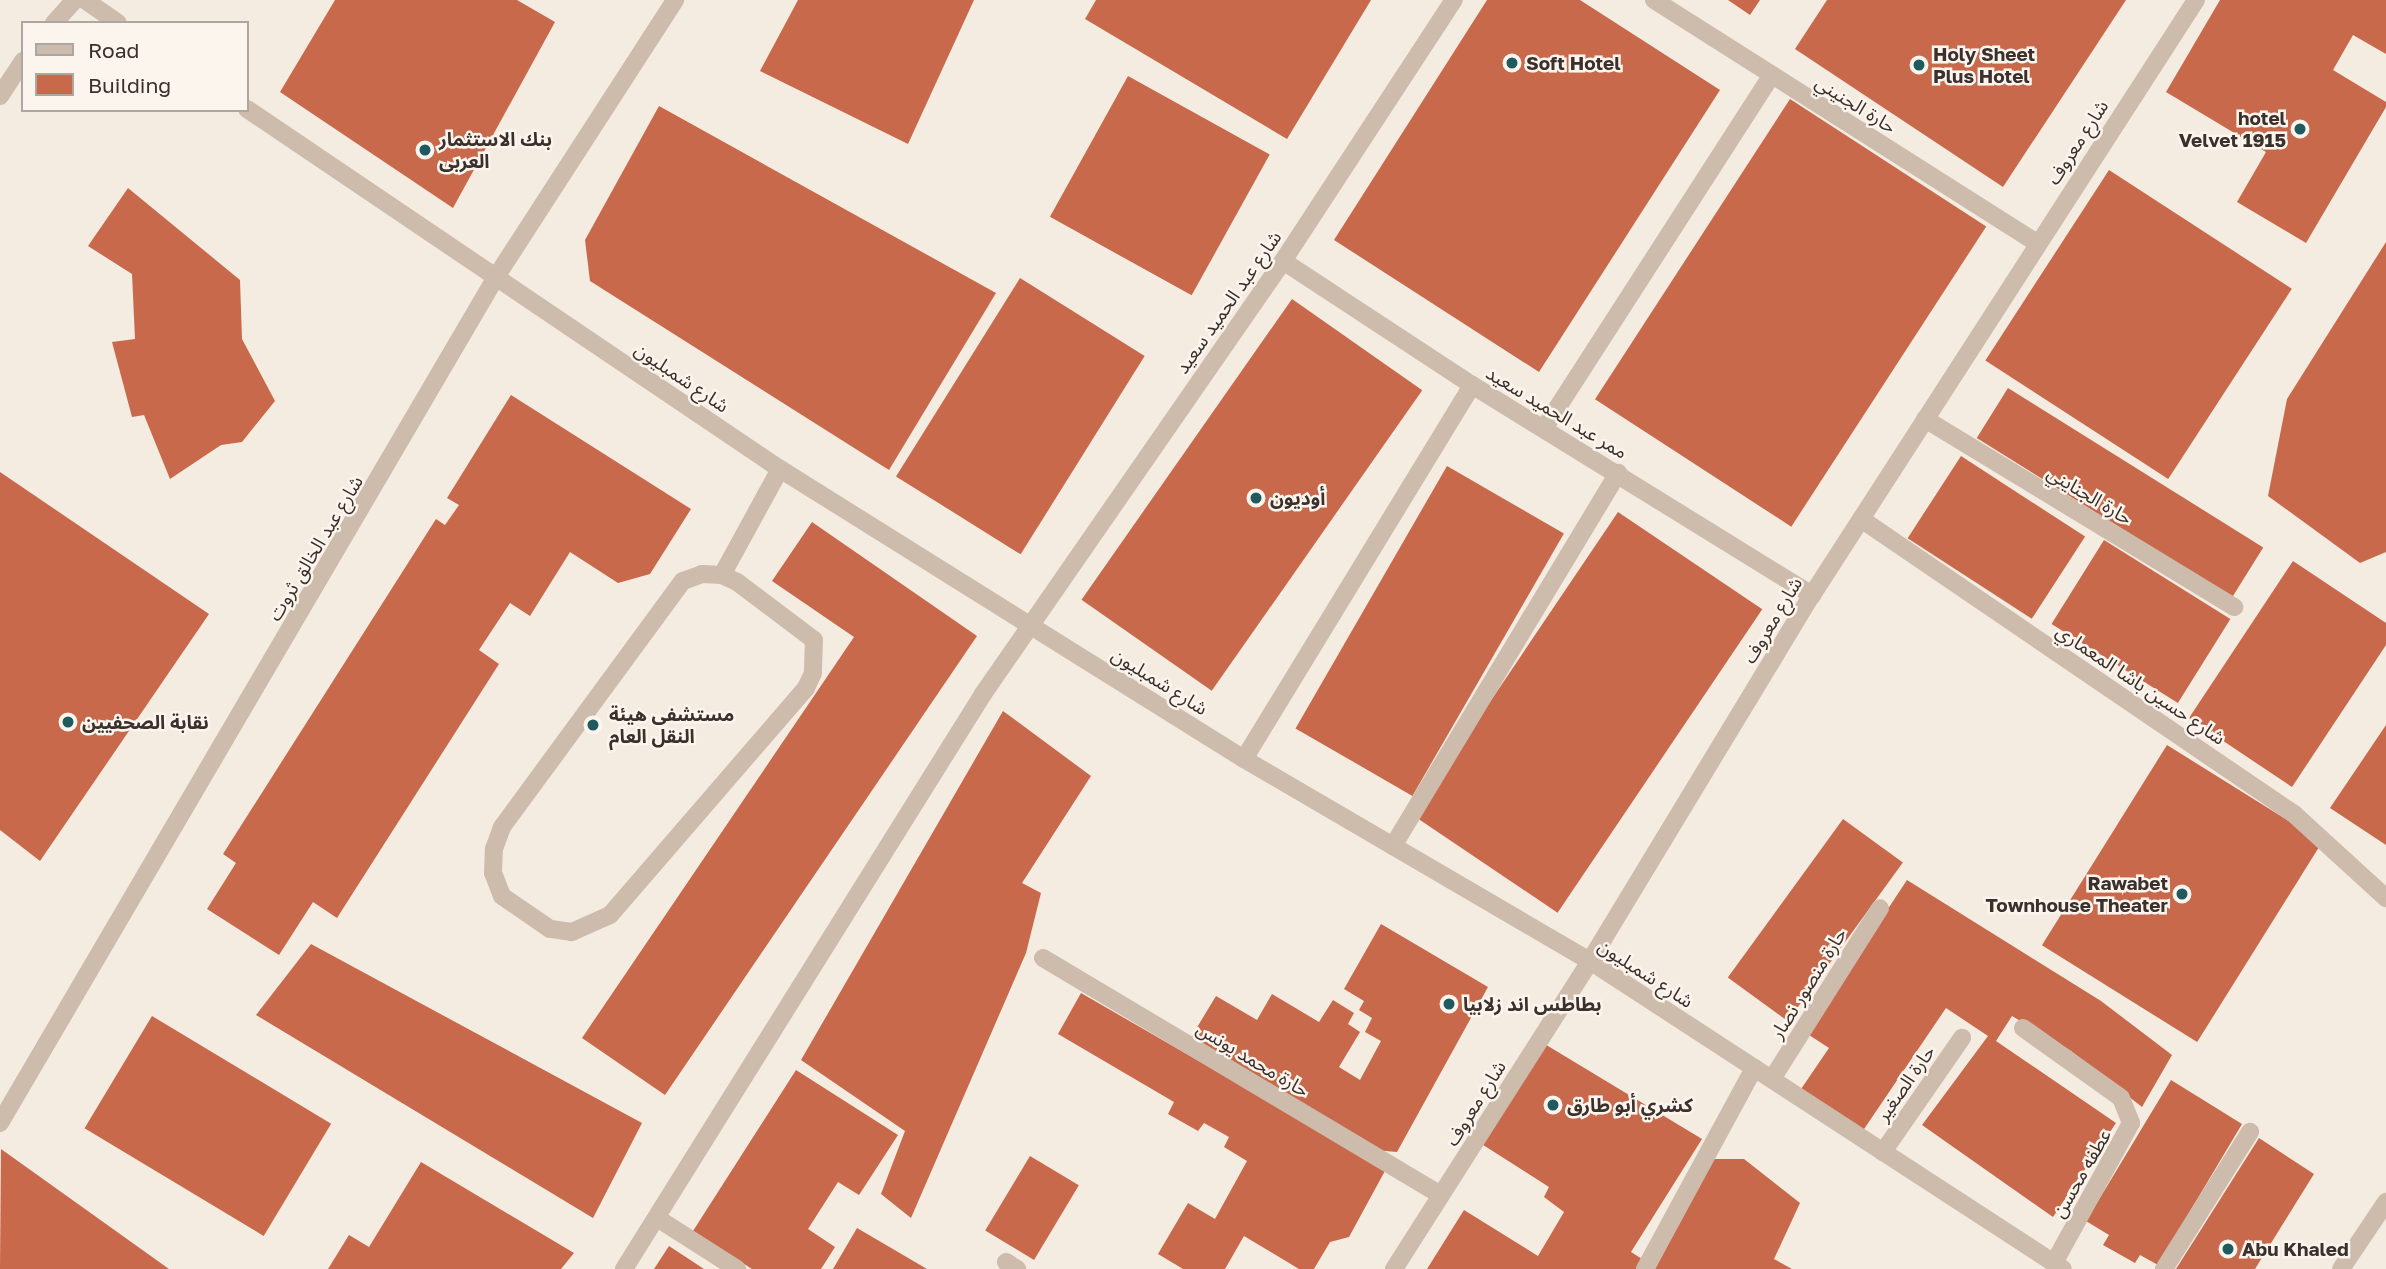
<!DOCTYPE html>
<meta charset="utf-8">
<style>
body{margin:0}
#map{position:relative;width:2386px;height:1269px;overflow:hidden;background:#f4ebe1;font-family:"Golos Text","Noto Sans Arabic",sans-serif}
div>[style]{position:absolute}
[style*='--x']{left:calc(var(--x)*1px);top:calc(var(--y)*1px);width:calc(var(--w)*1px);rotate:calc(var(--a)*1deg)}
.building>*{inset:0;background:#c8694b;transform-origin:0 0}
.service>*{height:18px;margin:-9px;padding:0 9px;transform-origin:9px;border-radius:9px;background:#cdbbac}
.minor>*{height:18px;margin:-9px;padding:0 9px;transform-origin:9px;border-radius:9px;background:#cdbbac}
.tertiary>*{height:18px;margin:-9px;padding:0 9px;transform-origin:9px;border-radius:9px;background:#cdbbac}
.dots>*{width:19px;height:19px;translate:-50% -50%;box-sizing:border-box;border:4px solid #fbf5ee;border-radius:50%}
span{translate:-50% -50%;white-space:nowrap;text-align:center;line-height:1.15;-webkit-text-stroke:5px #fbf5ee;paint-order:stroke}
.poi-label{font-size:19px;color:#3b302b;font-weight:700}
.left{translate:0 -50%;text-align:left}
.right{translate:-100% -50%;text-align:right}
.street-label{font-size:19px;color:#3b302b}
.legend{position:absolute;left:21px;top:21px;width:228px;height:91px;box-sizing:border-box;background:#fbf5ee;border:2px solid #aea6a0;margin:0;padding:9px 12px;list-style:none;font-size:21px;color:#3b302b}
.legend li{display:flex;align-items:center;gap:14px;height:35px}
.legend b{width:35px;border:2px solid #aea6a0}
</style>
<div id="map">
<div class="building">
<div style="clip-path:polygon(335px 0,517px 0,555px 22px,453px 208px,280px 92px)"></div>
<div style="clip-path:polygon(798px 0,974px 0,908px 144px,760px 71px)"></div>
<div style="clip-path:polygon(1096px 0,1371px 0,1287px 139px,1085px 19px)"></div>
<div style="clip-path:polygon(1487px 0,1580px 0,1720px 90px,1539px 372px,1334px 240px)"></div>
<div style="clip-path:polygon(1728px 0,1760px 0,1750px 15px)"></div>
<div style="clip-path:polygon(1827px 0,2126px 0,2003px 187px,1795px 49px)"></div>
<div style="clip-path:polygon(2220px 0,2386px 0,2386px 54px,2353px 35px,2333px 70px,2386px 102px,2386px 107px,2306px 243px,2237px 202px,2266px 152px,2166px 92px)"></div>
<div style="left:1128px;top:76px;width:162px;height:161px;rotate:29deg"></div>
<div style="left:1790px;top:99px;width:234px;height:358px;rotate:33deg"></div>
<div style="clip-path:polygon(659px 106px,996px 293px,889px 470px,590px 281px,585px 240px)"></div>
<div style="left:2109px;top:170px;width:218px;height:227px;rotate:33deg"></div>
<div style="clip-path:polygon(128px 188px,240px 280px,242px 339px,275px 401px,242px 442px,221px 445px,170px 479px,144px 415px,132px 417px,112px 342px,135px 339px,132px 274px,88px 246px)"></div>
<div style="clip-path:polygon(2386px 242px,2386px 552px,2360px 563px,2268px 496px,2287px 399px)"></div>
<div style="left:1020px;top:278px;width:147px;height:234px;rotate:32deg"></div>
<div style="left:1292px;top:299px;width:159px;height:367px;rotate:35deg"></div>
<div style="left:2008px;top:388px;width:301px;height:59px;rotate:32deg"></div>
<div style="clip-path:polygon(511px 395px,691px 509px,650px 574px,618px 583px,570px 552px,530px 616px,510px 603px,479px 650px,499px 664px,337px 918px,313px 902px,279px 955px,207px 909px,236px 863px,223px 854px,436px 519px,445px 525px,459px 505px,447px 498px)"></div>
<div style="left:1961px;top:456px;width:148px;height:98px;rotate:33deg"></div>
<div style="left:1447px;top:466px;width:135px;height:303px;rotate:30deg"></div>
<div style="clip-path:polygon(0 472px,209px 614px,40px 861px,0 830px)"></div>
<div style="left:1618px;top:512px;width:174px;height:366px;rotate:34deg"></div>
<div style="clip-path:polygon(812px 522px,977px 636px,665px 1095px,582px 1038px,854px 637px,772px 581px)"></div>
<div style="left:2104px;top:540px;width:149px;height:99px;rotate:32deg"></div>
<div style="clip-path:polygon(2293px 561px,2386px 623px,2386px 645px,2292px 787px,2189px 718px)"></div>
<div style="clip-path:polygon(1003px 711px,1091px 776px,1022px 883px,1041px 893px,1026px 953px,911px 1218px,881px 1194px,905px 1131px,801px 1060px)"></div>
<div style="clip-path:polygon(2386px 725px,2386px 845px,2330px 808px)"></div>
<div style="left:2167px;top:745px;width:183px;height:236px;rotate:32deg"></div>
<div style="left:1843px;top:819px;width:74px;height:196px;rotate:36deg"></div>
<div style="clip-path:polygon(1907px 880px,2101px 1001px,2172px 1055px,2142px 1107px,2071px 1051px,2012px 1016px,1996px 1041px,2116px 1123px,2053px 1217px,1922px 1125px,1988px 1036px,1946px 1008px,1860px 1135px,1799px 1092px,1829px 1048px,1806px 1033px)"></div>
<div style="clip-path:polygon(1381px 924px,1488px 987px,1397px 1152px,1375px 1150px,1190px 1039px,1216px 996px,1257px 1020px,1272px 994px,1319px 1022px,1333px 1000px,1354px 1013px,1348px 1024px,1360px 1032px,1339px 1067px,1360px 1080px,1381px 1041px,1365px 1032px,1372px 1018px,1359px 1010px,1364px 1001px,1344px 989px)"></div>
<div style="clip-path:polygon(311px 944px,642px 1123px,593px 1218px,256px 1015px)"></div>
<div style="clip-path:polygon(1081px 993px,1386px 1169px,1349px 1237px,1330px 1242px,1314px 1269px,1299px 1269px,1244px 1236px,1225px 1269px,1183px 1269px,1158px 1254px,1188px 1203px,1215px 1219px,1247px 1161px,1224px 1147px,1229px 1137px,1204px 1123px,1198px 1131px,1168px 1114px,1174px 1102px,1058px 1034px)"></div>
<div style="left:152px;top:1016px;width:209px;height:131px;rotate:31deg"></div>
<div style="clip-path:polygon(1543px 1043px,1702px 1139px,1631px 1252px,1642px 1259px,1637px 1269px,1427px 1269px,1464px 1210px,1538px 1256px,1564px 1212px,1544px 1197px,1549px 1187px,1480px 1143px)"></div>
<div style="clip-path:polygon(796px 1070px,898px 1135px,859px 1195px,838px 1182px,808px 1229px,835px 1247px,821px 1269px,752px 1269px,693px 1231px)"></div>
<div style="clip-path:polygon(2171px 1080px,2242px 1124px,2158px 1265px,2140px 1255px,2135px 1263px,2103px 1245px,2109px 1235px,2086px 1221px)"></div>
<div style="clip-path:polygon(2259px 1138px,2314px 1174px,2255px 1269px,2176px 1269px)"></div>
<div style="clip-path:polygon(1px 1149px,169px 1269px,0 1269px)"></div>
<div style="left:1030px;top:1156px;width:57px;height:87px;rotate:31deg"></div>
<div style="clip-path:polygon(1713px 1159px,1744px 1159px,1800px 1203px,1774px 1259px,1792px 1269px,1655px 1269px)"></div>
<div style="clip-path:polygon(421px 1162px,574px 1253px,561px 1269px,328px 1269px,349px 1235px,369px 1247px)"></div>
<div style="clip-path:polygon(857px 1228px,927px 1269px,833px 1269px)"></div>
<div style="clip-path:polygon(669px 1246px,704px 1269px,654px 1269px)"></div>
</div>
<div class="service">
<div style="--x:54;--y:23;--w:31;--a:-48"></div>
<div style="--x:0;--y:96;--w:42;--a:-56.7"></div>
<div style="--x:702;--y:574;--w:20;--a:3"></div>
<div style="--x:722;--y:575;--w:17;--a:25"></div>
<div style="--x:737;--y:582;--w:96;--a:37"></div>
<div style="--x:814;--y:640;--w:33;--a:92"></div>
<div style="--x:813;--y:673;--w:17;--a:115"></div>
<div style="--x:806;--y:688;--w:300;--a:130.8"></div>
<div style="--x:610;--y:915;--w:42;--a:155.9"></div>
<div style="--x:572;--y:932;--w:22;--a:-172"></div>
<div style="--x:550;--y:929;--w:58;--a:-145.5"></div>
<div style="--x:502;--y:896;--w:25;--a:-111"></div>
<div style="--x:493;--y:873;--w:24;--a:-88"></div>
<div style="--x:494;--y:849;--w:23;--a:-70"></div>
<div style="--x:502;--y:827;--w:305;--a:-53.7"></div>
<div style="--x:683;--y:581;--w:20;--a:-20"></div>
<div style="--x:722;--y:575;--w:121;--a:-61.3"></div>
</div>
<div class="minor">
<div style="--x:1654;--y:0;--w:452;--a:32.4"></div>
<div style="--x:1283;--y:261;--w:226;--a:33.3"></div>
<div style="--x:1472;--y:385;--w:400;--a:31.7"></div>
<div style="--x:1925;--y:419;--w:362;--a:31.3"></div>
<div style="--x:1545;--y:427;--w:417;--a:-57.2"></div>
<div style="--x:1861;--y:519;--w:524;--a:34.27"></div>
<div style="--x:2294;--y:814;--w:125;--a:42.4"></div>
<div style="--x:1244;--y:759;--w:438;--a:-58.6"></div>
<div style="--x:1393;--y:846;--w:436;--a:-58.9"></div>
<div style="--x:1043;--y:958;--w:463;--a:30.8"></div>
<div style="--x:2023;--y:1028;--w:120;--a:35.5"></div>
<div style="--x:2121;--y:1098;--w:27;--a:68"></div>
<div style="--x:2131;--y:1123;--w:160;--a:118.8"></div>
<div style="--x:1772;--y:1079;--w:202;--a:-57.7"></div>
<div style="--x:1883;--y:1152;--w:139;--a:-55.3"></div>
<div style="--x:657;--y:1218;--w:95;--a:32.5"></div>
<div style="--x:1006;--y:1262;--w:13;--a:32"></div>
<div style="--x:624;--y:1269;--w:678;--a:-58.02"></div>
<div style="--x:983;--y:694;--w:527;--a:-55.28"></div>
<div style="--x:1283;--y:261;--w:312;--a:-56.8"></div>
<div style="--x:1394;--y:1269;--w:365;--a:-57.5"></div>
<div style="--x:1590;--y:961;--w:428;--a:-58.8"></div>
<div style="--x:1812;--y:595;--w:708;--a:-57.16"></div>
<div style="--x:1645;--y:1269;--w:229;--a:-61.5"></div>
<div style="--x:2164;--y:1269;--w:162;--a:-57.9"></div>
<div style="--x:2341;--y:1269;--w:81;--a:-56.1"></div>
</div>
<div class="tertiary">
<div style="--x:85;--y:0;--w:40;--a:34.9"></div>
<div style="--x:247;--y:109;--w:643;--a:34.04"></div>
<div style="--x:780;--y:469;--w:547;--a:32.01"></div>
<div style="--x:1244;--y:759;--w:401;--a:30.3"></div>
<div style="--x:1590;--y:961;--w:564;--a:33.07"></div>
<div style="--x:0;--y:1123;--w:981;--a:-59.62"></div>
<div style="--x:496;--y:277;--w:330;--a:-57.1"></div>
</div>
<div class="dots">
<div style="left:1512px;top:63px;background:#1f5a5e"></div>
<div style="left:1919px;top:65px;background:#1f5a5e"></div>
<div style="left:2300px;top:129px;background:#1f5a5e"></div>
<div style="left:425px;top:150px;background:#1f5a5e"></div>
<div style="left:1256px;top:498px;background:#1f5a5e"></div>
<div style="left:68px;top:722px;background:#1f5a5e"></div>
<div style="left:593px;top:725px;background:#1f5a5e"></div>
<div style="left:2182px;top:894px;background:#1f5a5e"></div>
<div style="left:1449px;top:1004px;background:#1f5a5e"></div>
<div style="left:1553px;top:1105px;background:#1f5a5e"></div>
<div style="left:2228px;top:1249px;background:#1f5a5e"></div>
</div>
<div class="poi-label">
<span class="left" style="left:1933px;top:65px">Holy Sheet<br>Plus Hotel</span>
<span class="left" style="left:1526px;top:63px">Soft Hotel</span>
<span class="right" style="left:2286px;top:129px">hotel<br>Velvet 1915</span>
<span class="left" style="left:439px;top:150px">بنك الاستثمار<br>العربى</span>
<span class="left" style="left:1270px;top:498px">أوديون</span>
<span class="left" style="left:609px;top:725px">مستشفى هيئة<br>النقل العام</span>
<span class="left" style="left:82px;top:722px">نقابة الصحفيين</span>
<span class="right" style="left:2168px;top:894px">Rawabet<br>Townhouse Theater</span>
<span class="left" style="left:1463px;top:1004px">بطاطس اند زلابيا</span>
<span class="left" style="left:1567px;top:1105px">كشري أبو طارق</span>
<span class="left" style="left:2242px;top:1249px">Abu Khaled</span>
</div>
<div class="street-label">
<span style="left:1856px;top:104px;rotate:32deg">حارة الجنيني</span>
<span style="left:2077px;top:142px;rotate:-57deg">شارع معروف</span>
<span style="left:1228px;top:302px;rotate:-55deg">شارع عبد الحميد سعيد</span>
<span style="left:682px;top:377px;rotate:34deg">شارع شمبليون</span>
<span style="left:1557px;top:412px;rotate:31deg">ممر عبد الحميد سعيد</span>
<span style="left:2090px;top:495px;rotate:31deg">حارة الجنايني</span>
<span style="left:315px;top:548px;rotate:-59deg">شارع عبد الخالق ثروت</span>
<span style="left:1772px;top:620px;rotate:-59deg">شارع معروف</span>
<span style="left:1160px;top:681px;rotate:32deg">شارع شمبليون</span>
<span style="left:2141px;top:684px;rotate:34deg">شارع حسين باشا المعماري</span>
<span style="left:1646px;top:973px;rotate:33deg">شارع شمبليون</span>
<span style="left:1808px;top:983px;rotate:-58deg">حارة منصور نصار</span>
<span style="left:1253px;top:1059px;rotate:31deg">حارة محمد يونس</span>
<span style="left:1905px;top:1083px;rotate:-55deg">حارة الصغير</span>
<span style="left:1475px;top:1103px;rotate:-58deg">شارع معروف</span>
<span style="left:2081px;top:1173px;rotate:-60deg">عطفه محسن</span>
</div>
<ul class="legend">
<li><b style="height:9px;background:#cdbbac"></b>Road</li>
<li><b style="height:19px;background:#c8694b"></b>Building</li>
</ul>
</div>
